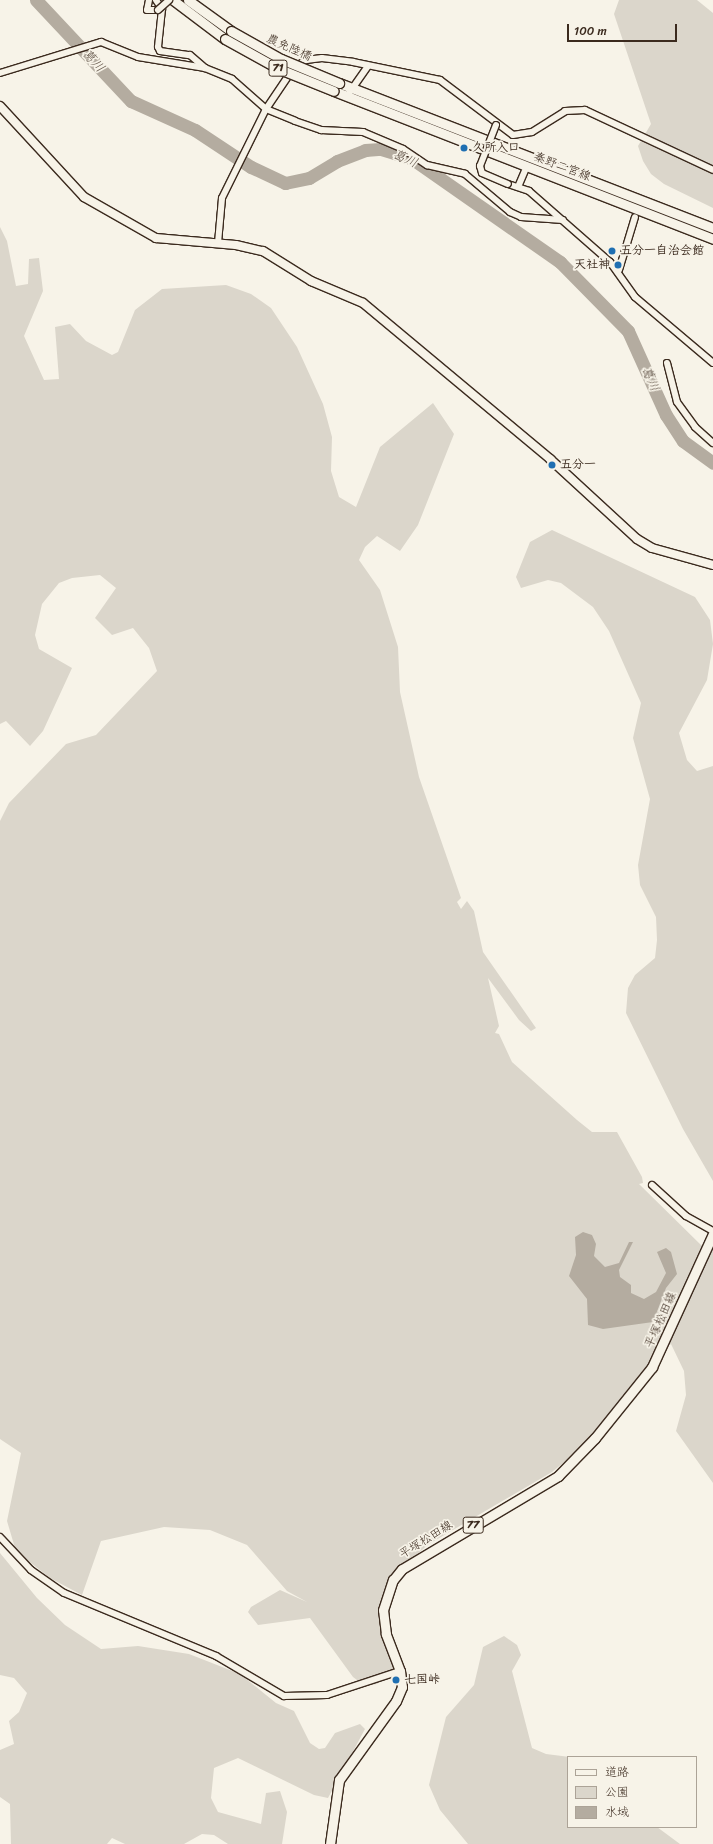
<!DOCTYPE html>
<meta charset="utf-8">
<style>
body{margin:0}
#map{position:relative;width:713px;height:1844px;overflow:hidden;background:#f7f3e8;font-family:Sriracha,"Klee One",sans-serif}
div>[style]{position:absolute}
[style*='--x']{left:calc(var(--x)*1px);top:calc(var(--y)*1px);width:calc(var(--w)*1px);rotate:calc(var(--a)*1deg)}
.green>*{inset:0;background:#dbd6cb}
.water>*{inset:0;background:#b4aca0}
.river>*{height:13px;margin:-6.5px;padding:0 6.5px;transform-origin:6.5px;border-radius:6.5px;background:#b4aca0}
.roads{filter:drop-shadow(1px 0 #3b2a1e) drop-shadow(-1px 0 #3b2a1e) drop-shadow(0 1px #3b2a1e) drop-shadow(0 -1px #3b2a1e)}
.street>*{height:6px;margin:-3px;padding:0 3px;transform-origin:3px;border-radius:3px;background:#f7f3e8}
.secondary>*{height:8px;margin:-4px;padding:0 4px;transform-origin:4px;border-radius:4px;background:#f7f3e8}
.primary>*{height:9px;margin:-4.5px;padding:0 4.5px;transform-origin:4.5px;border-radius:4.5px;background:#f7f3e8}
.bridges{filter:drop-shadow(1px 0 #3b2a1e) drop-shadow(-1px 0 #3b2a1e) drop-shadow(0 1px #3b2a1e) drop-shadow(0 -1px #3b2a1e)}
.street-bridge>*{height:6px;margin:-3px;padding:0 3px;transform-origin:3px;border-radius:3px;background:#f7f3e8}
.primary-bridge>*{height:9px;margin:-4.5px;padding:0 4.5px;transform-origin:4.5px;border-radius:4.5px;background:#f7f3e8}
.dots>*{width:11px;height:11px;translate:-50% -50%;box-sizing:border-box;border:2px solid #f7f3e8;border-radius:50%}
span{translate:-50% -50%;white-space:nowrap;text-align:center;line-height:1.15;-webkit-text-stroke:3.5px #f7f3e8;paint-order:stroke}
.shield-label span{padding:1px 3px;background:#f7f3e8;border:1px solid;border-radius:3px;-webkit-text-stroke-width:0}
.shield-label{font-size:11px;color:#3b2a1e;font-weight:700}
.street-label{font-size:12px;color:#3b2a1e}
.poi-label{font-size:12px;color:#3b2a1e;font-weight:700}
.left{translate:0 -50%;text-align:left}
.right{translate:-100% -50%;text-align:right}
.water-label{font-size:13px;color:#5f5145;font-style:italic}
.legend{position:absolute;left:567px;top:1756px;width:130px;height:72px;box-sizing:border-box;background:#f7f3e8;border:1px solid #aca397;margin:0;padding:5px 7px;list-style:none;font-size:12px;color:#3b2a1e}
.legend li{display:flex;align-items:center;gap:8px;height:20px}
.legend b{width:20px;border:1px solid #aca397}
.scale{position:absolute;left:567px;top:24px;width:110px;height:18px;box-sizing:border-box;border:2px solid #3b2a1e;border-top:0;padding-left:5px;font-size:12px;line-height:14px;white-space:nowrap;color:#3b2a1e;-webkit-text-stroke:3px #f7f3e8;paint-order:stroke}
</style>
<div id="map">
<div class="green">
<div style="clip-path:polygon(619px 0,697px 0,713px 13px,713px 208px,664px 184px,651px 174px,643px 161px,638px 146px,651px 124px,614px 14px)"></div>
<div style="clip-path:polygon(0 227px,7px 241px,16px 286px,28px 284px,29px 259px,39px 258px,43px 291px,24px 336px,44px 380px,59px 379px,55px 327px,70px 324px,86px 341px,112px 355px,118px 352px,135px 310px,162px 289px,226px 285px,251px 294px,271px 308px,297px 347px,323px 404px,332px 437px,331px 471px,339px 497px,356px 507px,380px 447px,433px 403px,454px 434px,418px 525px,400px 551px,377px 536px,365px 547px,359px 560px,380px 590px,398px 647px,400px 692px,419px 777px,461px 898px,457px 902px,461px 909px,467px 901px,474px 911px,483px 952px,536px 1028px,531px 1031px,519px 1020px,488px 978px,499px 1026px,495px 1033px,499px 1034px,512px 1062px,577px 1120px,592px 1132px,617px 1132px,642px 1177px,643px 1183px,639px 1184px,701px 1245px,713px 1247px,713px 1483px,676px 1431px,686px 1395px,684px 1371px,671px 1344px,656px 1354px,581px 1448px,552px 1472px,429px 1544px,390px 1577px,378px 1615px,395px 1669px,377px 1684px,365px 1686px,353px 1677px,310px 1618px,258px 1625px,248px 1612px,251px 1607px,280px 1590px,307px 1602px,287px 1591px,247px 1545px,210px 1530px,164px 1527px,101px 1541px,82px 1595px,50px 1578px,26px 1559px,15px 1548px,7px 1521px,21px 1453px,0 1439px,0 821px,9px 803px,66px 744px,96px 735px,157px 671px,149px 648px,133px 628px,112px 635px,95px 618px,116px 588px,100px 575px,72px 578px,59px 583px,42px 604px,35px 635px,39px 649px,72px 668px,43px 731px,30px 746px,6px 721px,0 724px)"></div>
<div style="clip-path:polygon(552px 530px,695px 597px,710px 620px,713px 644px,707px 680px,679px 733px,687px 760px,697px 771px,713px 766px,713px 1181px,683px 1129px,626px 1013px,628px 988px,635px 975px,655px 958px,657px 940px,656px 917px,640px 885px,638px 865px,650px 799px,633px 738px,641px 703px,609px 631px,593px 607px,561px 583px,548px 580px,521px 588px,516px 577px,530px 542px)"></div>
<div style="clip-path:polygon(0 1553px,37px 1598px,65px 1625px,101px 1649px,138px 1646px,189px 1654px,240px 1674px,276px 1703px,294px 1711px,310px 1743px,319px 1749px,325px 1748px,335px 1733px,360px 1724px,365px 1729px,328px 1798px,314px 1795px,238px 1758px,214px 1768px,211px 1798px,218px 1812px,261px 1824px,266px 1793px,280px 1791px,287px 1812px,282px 1844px,228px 1844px,214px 1835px,202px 1834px,184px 1844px,125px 1844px,112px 1838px,107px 1844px,11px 1844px,10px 1804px,0 1797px,0 1750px,14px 1744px,9px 1721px,19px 1712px,27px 1693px,14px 1678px,0 1675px)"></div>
<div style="clip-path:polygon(504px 1636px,517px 1645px,521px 1655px,512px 1671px,532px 1748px,546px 1754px,570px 1757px,568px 1827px,657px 1827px,680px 1844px,468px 1844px,440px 1810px,429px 1785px,446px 1717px,474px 1685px,483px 1647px)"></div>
</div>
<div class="water">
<div style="clip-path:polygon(583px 1232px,592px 1235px,596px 1244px,594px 1256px,605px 1267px,619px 1263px,629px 1242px,633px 1242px,619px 1270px,620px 1277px,631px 1285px,631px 1293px,644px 1299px,656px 1292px,666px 1273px,657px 1252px,666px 1248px,671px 1252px,677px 1274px,666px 1288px,653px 1322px,603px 1329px,588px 1325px,587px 1299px,569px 1276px,576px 1255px,575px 1237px)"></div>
</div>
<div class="river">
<div style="--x:36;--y:0;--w:139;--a:46.8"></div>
<div style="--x:131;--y:101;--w:70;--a:24.4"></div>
<div style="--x:195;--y:130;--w:67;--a:33.5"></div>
<div style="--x:251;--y:167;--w:38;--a:25"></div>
<div style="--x:285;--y:183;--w:25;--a:-12"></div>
<div style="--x:309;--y:178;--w:33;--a:-31"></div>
<div style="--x:337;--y:161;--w:30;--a:-21"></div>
<div style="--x:365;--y:150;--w:16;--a:-4"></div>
<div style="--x:381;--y:149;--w:31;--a:17"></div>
<div style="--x:411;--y:158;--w:182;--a:34.9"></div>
<div style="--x:560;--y:262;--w:97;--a:45.4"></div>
<div style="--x:628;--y:331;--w:92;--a:65.7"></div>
<div style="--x:666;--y:415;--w:31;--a:57"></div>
<div style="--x:683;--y:441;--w:37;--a:36"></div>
</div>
<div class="roads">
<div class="street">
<div style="--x:149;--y:0;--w:10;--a:101"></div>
<div style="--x:147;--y:10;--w:11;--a:0"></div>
<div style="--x:156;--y:0;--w:11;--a:56"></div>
<div style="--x:162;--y:9;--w:38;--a:96"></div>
<div style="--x:158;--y:47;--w:4;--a:63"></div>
<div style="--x:160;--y:51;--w:30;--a:8"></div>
<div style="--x:190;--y:55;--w:20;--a:41"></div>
<div style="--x:0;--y:73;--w:106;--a:-17.1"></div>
<div style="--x:101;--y:42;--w:40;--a:22"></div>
<div style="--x:138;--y:57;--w:68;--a:9.3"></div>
<div style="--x:205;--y:68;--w:29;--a:22"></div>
<div style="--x:232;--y:79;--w:45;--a:41.4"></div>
<div style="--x:266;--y:109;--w:31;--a:22"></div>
<div style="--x:295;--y:121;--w:28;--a:19"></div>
<div style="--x:321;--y:130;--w:42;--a:2.7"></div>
<div style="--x:363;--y:132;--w:43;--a:23"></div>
<div style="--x:403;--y:149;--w:29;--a:34"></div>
<div style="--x:427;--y:165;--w:39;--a:13"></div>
<div style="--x:465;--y:174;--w:59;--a:40.2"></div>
<div style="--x:510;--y:212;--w:12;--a:24"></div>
<div style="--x:521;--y:217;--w:42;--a:4.1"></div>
<div style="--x:347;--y:96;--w:37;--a:-55"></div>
<div style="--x:508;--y:184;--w:22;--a:18"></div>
<div style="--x:529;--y:191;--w:108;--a:41.2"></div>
<div style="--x:610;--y:262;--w:43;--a:54.5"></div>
<div style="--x:635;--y:297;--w:102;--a:40.2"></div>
<div style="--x:518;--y:187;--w:23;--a:-67"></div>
<div style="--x:218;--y:243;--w:45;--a:-84.9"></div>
<div style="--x:222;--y:198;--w:99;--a:-63.7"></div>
<div style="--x:266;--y:109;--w:48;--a:-56"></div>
<div style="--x:293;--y:69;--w:16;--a:-35"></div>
<div style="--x:306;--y:60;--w:16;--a:-7"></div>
<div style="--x:322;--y:58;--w:31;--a:7"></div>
<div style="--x:353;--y:62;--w:89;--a:11.7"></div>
<div style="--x:440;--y:80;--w:91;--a:37"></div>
<div style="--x:513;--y:135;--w:19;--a:-9"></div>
<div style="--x:532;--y:132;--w:39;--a:-32"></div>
<div style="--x:565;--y:111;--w:20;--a:-3"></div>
<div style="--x:585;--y:110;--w:141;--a:25.1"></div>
<div style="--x:619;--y:270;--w:55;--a:-73.2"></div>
<div style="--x:667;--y:363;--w:40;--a:75.6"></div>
<div style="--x:677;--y:402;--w:31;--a:54"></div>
<div style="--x:695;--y:427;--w:24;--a:42"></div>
<div style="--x:652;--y:1185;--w:46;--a:42.4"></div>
<div style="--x:686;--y:1216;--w:31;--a:29"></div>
<div style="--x:0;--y:1537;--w:45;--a:46.8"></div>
<div style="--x:31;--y:1570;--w:40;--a:34.9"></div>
<div style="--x:64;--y:1593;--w:165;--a:22.5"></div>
<div style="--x:216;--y:1656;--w:79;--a:30.5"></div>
<div style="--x:284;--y:1696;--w:43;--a:-1.3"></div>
<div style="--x:327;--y:1695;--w:77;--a:-18.2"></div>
</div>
<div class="secondary">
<div style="--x:0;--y:106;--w:124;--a:47.3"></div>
<div style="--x:84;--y:197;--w:83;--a:29.7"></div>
<div style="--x:156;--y:238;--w:80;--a:5"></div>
<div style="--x:236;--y:245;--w:28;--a:13"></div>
<div style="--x:263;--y:251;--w:57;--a:32"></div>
<div style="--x:311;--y:281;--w:56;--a:22.9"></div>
<div style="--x:363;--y:303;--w:244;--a:39.8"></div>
<div style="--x:550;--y:459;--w:118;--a:42.6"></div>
<div style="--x:637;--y:539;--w:17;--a:31"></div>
<div style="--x:652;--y:548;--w:63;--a:15.6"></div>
</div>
<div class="primary">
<div style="--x:173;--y:0;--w:65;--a:36.9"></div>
<div style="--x:188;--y:0;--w:53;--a:35.8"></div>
<div style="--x:339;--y:83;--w:401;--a:21.2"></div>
<div style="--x:334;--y:91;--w:407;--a:21.3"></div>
<div style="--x:330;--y:1844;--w:65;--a:-82"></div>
<div style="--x:339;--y:1780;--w:97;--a:-54.2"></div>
<div style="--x:396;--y:1701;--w:15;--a:-67"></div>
<div style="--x:402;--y:1687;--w:16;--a:-97"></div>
<div style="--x:400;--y:1671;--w:40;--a:-111"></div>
<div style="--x:386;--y:1634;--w:24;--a:-97"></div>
<div style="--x:383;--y:1610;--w:32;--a:-72"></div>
<div style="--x:393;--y:1580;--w:14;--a:-51"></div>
<div style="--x:402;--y:1569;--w:182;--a:-30.8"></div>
<div style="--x:558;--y:1476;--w:53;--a:-45.8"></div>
<div style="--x:595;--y:1438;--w:91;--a:-51.2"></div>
<div style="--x:652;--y:1367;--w:146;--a:-65.4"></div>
</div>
</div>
<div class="bridges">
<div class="street-bridge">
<div style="--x:158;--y:10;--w:15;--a:-42"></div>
<div style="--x:496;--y:125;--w:44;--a:111.3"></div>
<div style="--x:480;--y:166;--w:7;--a:74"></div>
<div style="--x:482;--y:173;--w:28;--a:23"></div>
</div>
<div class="primary-bridge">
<div style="--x:231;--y:31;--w:57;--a:29.2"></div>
<div style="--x:281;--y:59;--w:63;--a:22.5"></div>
<div style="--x:225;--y:39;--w:60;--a:29.1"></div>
<div style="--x:277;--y:68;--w:61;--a:22"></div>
</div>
</div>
<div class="dots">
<div style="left:464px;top:148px;background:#1f6fb2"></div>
<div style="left:612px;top:251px;background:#1f6fb2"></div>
<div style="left:618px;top:265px;background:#1f6fb2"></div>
<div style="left:552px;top:465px;background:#1f6fb2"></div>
<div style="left:396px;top:1680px;background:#1f6fb2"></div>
</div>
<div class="shield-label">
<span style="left:278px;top:68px">71</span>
<span style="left:473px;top:1525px">77</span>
</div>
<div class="street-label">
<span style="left:289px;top:48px;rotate:24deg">農免陸橋</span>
<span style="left:562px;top:167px;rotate:21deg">秦野二宮線</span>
<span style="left:661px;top:1320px;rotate:-66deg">平塚松田線</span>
<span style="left:426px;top:1540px;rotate:-32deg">平塚松田線</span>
</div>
<div class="poi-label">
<span class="left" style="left:472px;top:148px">久所入口</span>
<span class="left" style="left:620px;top:251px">五分一自治会館</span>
<span class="right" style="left:610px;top:265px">天社神</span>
<span class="left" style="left:560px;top:465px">五分一</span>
<span class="left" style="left:404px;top:1680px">七国峠</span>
</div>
<div class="water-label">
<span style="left:93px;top:61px;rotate:47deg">葛川</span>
<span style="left:405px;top:159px;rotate:24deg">葛川</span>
<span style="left:650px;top:379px;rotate:66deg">葛川</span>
</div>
<ul class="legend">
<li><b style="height:5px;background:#f7f3e8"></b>道路</li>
<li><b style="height:11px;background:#dbd6cb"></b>公園</li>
<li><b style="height:11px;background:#b4aca0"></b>水域</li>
</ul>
<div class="scale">100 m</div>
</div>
